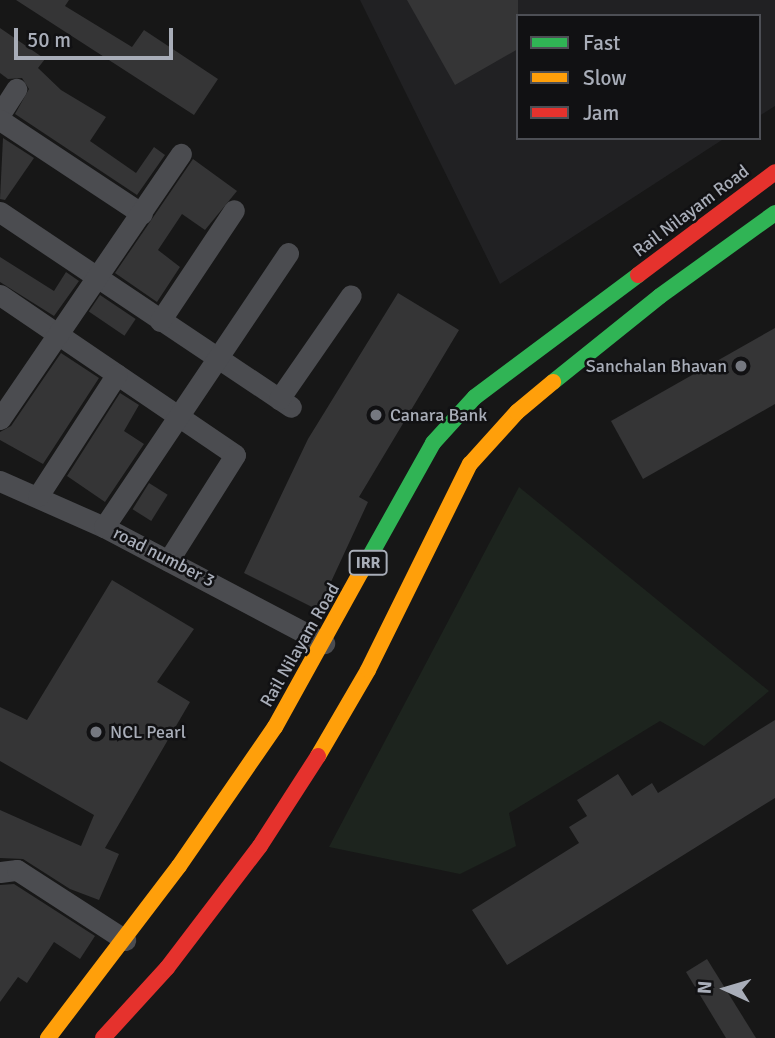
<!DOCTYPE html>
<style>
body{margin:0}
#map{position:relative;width:775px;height:1038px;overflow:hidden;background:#171717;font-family:Signika,sans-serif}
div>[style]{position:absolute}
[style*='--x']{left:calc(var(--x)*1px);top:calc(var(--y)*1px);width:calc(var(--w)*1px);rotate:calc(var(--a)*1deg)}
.built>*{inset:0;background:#212123}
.green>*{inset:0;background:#1d241e}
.building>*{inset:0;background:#353536;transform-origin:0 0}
.street>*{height:21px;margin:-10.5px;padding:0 10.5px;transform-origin:10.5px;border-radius:10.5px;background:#4b4c50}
.fast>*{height:16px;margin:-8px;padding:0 8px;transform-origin:8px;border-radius:8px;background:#30b455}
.slow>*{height:16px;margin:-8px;padding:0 8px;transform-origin:8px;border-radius:8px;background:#ff9f0a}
.jam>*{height:16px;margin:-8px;padding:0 8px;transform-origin:8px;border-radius:8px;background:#e5322d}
.dots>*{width:19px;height:19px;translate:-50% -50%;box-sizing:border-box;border:4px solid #111113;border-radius:50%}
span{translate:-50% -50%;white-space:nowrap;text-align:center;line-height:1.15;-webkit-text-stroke:5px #111113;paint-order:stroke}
.shield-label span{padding:2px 5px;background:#111113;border:2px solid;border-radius:5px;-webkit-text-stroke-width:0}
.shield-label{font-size:16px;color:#a8adb8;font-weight:700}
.street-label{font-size:18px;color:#a8adb8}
.poi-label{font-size:18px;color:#a8adb8}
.right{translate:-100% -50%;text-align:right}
.left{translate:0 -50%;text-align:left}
.legend{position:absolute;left:516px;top:14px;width:245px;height:126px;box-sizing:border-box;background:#111113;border:2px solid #4d4f55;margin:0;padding:9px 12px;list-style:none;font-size:21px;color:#a8adb8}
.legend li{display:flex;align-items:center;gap:14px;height:35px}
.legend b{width:35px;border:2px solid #4d4f55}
.north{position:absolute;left:691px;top:954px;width:70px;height:70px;-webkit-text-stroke:5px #111113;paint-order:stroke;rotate:274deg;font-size:19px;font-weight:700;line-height:28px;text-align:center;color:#a8adb8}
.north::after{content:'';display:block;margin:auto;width:24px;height:32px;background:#a8adb8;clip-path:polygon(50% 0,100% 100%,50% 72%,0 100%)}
.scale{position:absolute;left:14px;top:28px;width:159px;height:32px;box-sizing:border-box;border:4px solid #a8adb8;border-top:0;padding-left:9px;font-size:21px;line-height:24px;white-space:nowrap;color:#a8adb8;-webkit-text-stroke:5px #111113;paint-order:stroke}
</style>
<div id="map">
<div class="built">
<div style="clip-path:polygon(360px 0,775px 0,775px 106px,759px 116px,759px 16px,518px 16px,518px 138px,725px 138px,500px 284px)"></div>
</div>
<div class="green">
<div style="clip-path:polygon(519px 487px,769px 691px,704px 746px,660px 721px,509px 813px,516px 846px,460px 874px,329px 847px)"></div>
</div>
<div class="building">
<div style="clip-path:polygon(16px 0,69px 0,65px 6px,132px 47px,144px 30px,218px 79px,194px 115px)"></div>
<div style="clip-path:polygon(407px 0,518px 0,518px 49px,455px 85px)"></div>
<div style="clip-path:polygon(0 28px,45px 59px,38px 68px,61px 90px,106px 117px,90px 141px,136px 173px,154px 147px,165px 155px,137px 195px,15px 114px,29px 89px,22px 78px,8px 79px,0 73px)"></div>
<div style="clip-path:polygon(3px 138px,34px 158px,5px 200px,0 199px)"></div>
<div style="clip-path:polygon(193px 159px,237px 191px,205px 230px,182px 214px,158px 250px,180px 267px,157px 302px,115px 273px)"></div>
<div style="clip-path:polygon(0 257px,54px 291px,66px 272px,79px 281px,54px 316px,0 282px)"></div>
<div style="clip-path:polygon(398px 293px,459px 330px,359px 497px,368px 502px,318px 610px,244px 573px,308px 439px)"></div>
<div style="left:100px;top:295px;width:43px;height:20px;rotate:34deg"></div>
<div style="clip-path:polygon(775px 328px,775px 404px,643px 479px,611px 421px)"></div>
<div style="clip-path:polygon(61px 353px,99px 378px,43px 464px,0 440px,0 432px,11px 426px)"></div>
<div style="clip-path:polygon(120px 393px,139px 405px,124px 431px,144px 444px,105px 502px,67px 476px)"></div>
<div style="left:149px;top:483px;width:22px;height:31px;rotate:32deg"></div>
<div style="clip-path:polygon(112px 580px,194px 629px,157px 682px,190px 702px,105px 848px,119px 854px,99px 900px,70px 889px,23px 859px,0 858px,0 810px,81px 846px,94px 815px,0 761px,0 707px,27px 720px)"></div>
<div style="clip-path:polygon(775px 720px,775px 798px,507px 965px,472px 910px,579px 843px,569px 827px,587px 816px,577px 800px,618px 774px,632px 796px,652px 783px,658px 793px)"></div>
<div style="clip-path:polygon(14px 884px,95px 936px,80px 959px,54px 942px,27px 983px,18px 977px,0 1002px,0 885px)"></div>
<div style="clip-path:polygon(707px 959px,756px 1038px,726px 1038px,686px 972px)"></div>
</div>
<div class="street">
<div style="--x:0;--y:114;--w:30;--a:-57"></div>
<div style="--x:0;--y:120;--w:170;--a:33.5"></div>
<div style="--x:0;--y:212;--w:350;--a:33.8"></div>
<div style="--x:0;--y:295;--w:284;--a:34.2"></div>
<div style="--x:235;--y:455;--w:125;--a:122.3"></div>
<div style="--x:160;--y:321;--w:133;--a:-56.3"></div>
<div style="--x:279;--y:399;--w:126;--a:-55.3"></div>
<div style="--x:0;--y:419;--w:321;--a:-55.7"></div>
<div style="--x:0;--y:481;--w:114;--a:23.9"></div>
<div style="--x:104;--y:527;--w:249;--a:27.8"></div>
<div style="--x:38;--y:496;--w:145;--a:-57.1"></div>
<div style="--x:104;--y:527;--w:330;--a:-56.1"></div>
<div style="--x:0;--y:872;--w:17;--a:-7"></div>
<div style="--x:17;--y:870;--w:129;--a:32.9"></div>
</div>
<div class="fast">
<div style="--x:553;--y:382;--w:137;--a:-38.8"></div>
<div style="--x:660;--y:296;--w:142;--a:-35.8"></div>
<div style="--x:361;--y:572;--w:148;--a:-60.8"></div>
<div style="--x:433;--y:443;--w:62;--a:-47.6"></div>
<div style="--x:475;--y:397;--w:204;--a:-36.8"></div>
</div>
<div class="slow">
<div style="--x:318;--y:756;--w:99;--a:-59.8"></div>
<div style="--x:368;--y:670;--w:230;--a:-63.7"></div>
<div style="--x:470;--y:464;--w:70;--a:-47.9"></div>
<div style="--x:517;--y:412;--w:47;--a:-39.8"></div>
<div style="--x:48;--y:1038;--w:216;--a:-52.7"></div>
<div style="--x:179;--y:866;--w:169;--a:-55.4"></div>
<div style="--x:275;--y:727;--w:177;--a:-61"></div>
</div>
<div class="jam">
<div style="--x:638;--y:275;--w:171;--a:-36.9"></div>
<div style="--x:103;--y:1038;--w:95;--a:-47.6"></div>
<div style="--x:167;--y:968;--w:153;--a:-52.7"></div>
<div style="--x:260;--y:846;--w:107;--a:-57.2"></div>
</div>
<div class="dots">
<div style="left:741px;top:366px;background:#757880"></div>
<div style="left:376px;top:415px;background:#757880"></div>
<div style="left:96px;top:732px;background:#757880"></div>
</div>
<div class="shield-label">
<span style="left:368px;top:563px">IRR</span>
</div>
<div class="street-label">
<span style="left:691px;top:211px;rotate:-37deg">Rail Nilayam Road</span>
<span style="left:164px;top:557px;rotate:27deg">road number 3</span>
<span style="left:300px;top:645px;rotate:-60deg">Rail Nilayam Road</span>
</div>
<div class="poi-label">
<span class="right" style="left:727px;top:366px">Sanchalan Bhavan</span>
<span class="left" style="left:390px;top:415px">Canara Bank</span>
<span class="left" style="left:110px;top:732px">NCL Pearl</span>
</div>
<ul class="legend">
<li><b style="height:9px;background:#30b455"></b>Fast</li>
<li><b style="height:9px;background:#ff9f0a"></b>Slow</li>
<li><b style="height:9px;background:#e5322d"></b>Jam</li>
</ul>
<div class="north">N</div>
<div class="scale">50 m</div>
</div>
